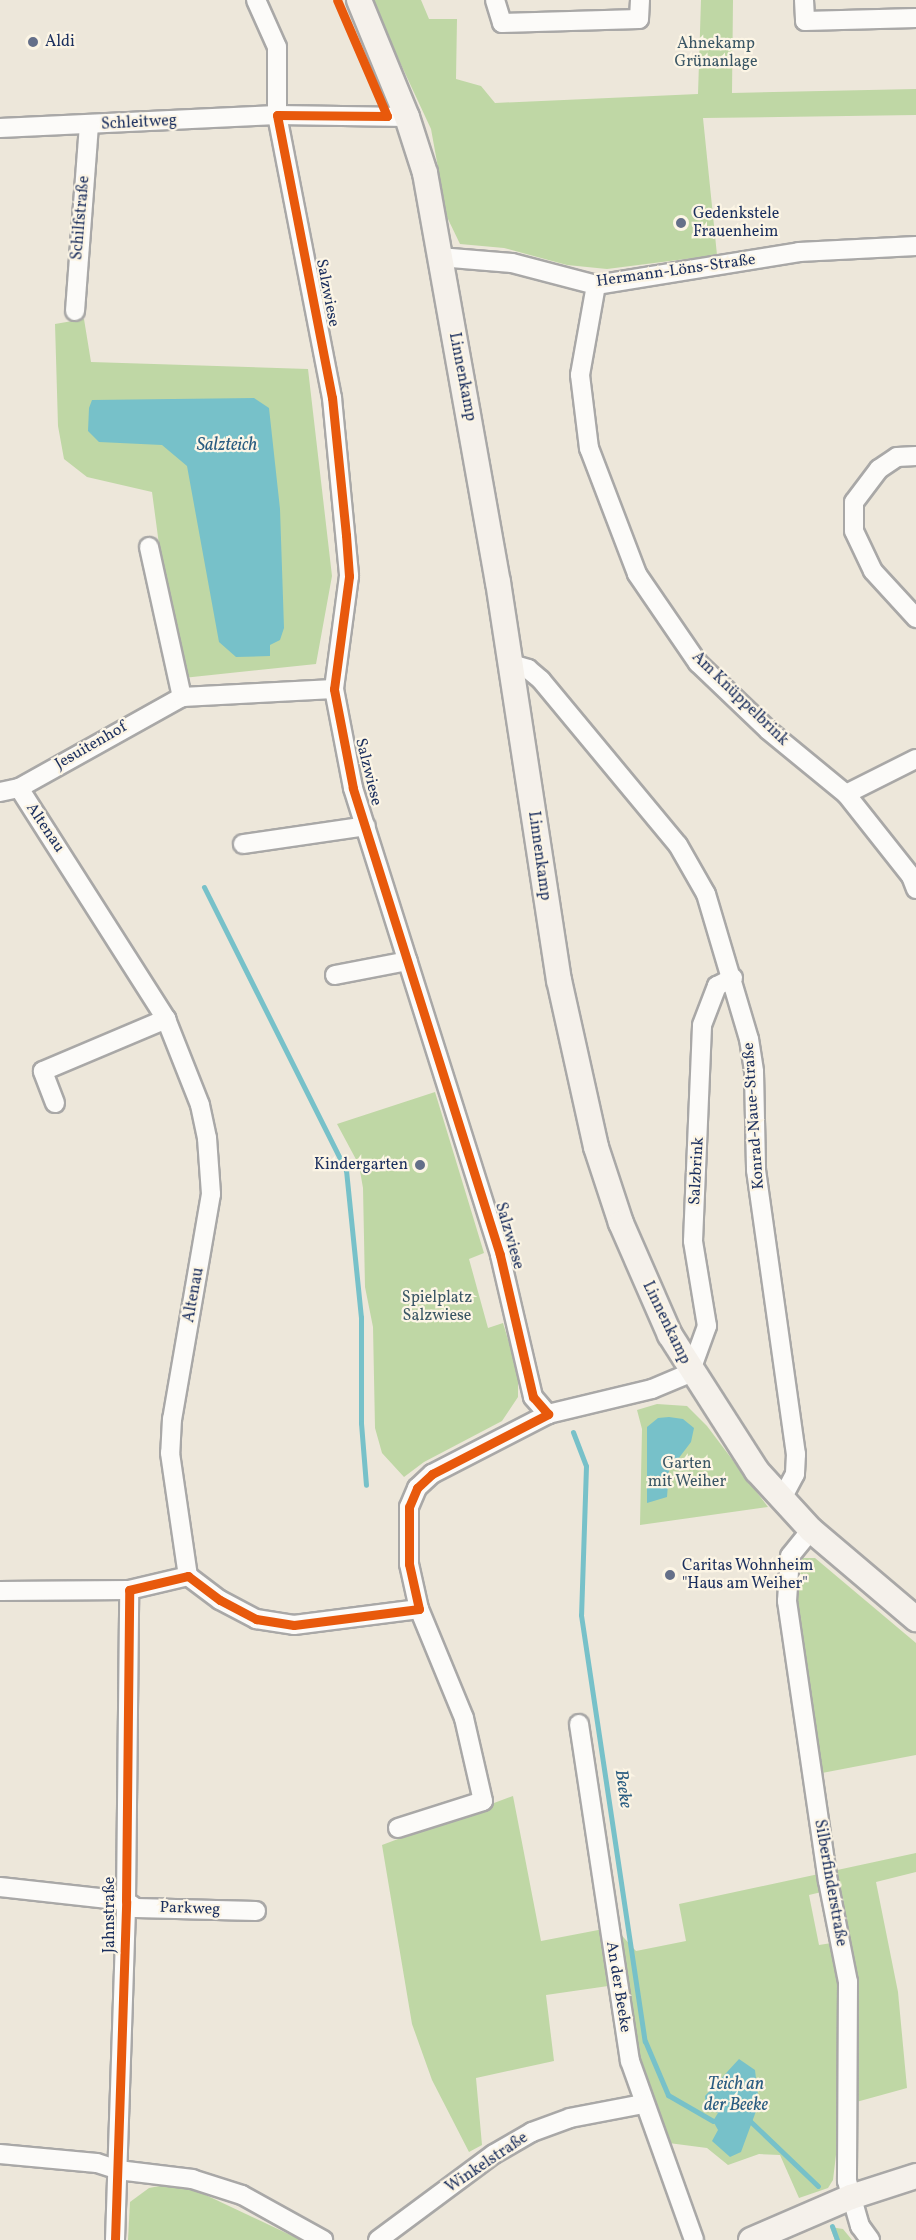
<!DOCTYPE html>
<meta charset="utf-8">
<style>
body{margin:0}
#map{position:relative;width:916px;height:2240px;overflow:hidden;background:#ede7da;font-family:Vollkorn,serif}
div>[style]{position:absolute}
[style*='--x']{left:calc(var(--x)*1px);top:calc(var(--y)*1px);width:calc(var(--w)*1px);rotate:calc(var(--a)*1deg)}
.green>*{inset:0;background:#bfd7a5}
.water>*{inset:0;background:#77c1c9}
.stream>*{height:5px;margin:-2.5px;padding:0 2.5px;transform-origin:2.5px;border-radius:2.5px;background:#77c1c9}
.roads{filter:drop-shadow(2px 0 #a9a8a7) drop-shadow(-2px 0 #a9a8a7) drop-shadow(0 2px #a9a8a7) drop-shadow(0 -2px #a9a8a7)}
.street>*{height:18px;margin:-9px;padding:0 9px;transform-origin:9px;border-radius:9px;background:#fcfbf9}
.secondary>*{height:24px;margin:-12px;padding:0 12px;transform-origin:12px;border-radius:12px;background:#f5f1eb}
.cycleway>*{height:9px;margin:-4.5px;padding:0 4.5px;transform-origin:4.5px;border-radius:4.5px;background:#e8590c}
.dots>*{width:16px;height:16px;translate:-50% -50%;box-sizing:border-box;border:3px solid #fcf5e5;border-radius:50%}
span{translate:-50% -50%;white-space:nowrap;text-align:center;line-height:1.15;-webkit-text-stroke:4.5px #fcf5e5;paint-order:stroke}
.poi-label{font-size:16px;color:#1b2f5e}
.left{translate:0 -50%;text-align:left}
.right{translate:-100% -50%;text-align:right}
.park-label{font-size:16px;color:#3a5665}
.street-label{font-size:16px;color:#1b2f5e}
.water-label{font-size:18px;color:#2a5c81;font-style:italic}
</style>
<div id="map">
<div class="green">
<div style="clip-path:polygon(371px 0,421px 0,429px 19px,457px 19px,456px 79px,481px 86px,495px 103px,698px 94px,701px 0,733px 0,732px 93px,916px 89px,916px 115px,703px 118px,717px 255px,607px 269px,567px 265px,504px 248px,460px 244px,447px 217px,431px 129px)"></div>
<div style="clip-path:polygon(84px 319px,91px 362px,308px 369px,332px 576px,316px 664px,183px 678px,164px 582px,152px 492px,87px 477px,64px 459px,58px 426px,55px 324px)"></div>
<div style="clip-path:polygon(435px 1092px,484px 1253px,469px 1259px,488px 1328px,503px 1323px,518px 1372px,518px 1397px,502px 1421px,424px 1462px,404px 1477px,382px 1453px,375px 1428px,373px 1327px,365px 1287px,363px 1188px,359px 1165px,337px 1124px)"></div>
<div style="clip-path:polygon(657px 1404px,687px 1406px,707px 1426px,768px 1507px,640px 1525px,642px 1429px,637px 1410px)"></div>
<div style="clip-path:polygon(800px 1558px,815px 1558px,916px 1643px,916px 1755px,822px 1773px,795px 1623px,793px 1569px)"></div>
<div style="clip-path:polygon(513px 1796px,541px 1941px,614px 1927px,636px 1951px,686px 1941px,679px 1904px,916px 1853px,916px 1872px,876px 1882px,898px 1992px,907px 2088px,849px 2104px,850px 1981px,830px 1890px,809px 1895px,819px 1945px,838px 1942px,847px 1985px,840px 2121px,833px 2180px,828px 2188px,799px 2198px,780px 2155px,759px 2154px,728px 2165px,707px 2148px,661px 2142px,636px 2067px,622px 1984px,546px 1995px,554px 2061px,476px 2078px,482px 2145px,469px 2152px,432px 2080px,412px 2024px,382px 1845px)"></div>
<div style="clip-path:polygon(170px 2184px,193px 2189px,301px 2240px,128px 2240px,130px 2202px,149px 2188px)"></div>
<div style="clip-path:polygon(830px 2227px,843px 2229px,852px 2240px,835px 2240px)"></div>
</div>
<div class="water">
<div style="clip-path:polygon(254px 398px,269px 408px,280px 509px,284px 628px,280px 640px,270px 645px,270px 656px,236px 657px,219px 642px,187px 466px,162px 445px,99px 442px,88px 431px,89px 408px,92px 400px)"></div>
<div style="clip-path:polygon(669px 1417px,683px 1419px,694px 1428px,691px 1442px,669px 1471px,667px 1497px,647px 1503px,647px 1427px,658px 1418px)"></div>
<div style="clip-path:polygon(739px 2059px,755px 2070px,759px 2103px,741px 2152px,730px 2157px,712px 2141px,718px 2130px,713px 2121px,718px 2113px,706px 2106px,705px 2096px)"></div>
</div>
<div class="stream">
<div style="--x:204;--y:887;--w:317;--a:63.4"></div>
<div style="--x:346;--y:1170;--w:148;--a:84.2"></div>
<div style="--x:361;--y:1317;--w:106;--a:90"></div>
<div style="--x:361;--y:1423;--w:62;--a:85.4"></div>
<div style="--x:573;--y:1432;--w:36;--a:69"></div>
<div style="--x:586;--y:1466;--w:149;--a:91.9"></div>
<div style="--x:581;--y:1615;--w:431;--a:81.5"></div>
<div style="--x:645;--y:2041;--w:59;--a:66.9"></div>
<div style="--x:668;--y:2095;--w:52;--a:30"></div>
<div style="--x:750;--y:2121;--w:94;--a:43.7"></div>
<div style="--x:832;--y:2226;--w:15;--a:70"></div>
</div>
<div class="roads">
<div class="street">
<div style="--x:256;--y:0;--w:51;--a:65.9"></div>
<div style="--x:277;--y:47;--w:68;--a:90"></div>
<div style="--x:277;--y:115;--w:288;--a:79"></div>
<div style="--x:332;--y:398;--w:179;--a:84.5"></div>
<div style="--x:349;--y:576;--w:114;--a:97.6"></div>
<div style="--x:334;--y:689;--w:101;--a:79.1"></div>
<div style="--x:353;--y:788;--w:490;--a:72.5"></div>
<div style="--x:500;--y:1255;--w:146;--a:76.9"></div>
<div style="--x:533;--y:1397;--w:23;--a:49"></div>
<div style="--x:495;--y:0;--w:24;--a:73"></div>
<div style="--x:502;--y:23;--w:137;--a:-1.7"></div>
<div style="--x:639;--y:19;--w:19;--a:-87"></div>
<div style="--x:804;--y:0;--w:21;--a:87"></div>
<div style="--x:805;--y:21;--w:111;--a:-1.5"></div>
<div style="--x:0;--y:128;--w:277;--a:-2.7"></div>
<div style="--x:277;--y:115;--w:130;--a:0.9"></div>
<div style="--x:439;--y:257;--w:73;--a:4.7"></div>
<div style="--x:512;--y:263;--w:87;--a:14.7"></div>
<div style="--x:596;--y:285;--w:206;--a:-9.2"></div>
<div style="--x:799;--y:252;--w:117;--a:-2.9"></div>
<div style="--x:596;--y:285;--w:91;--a:100.1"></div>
<div style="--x:580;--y:375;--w:74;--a:83"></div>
<div style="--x:589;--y:448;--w:135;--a:69.1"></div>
<div style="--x:637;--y:574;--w:108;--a:55.6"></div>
<div style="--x:698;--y:663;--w:97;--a:43.7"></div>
<div style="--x:768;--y:730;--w:101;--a:39.4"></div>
<div style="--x:846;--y:794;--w:105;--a:51.6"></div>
<div style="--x:911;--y:876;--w:14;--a:69"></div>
<div style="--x:75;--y:311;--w:186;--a:-85.7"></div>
<div style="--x:916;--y:456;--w:19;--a:177"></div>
<div style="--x:897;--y:457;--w:22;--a:146"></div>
<div style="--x:879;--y:469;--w:41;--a:127.1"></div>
<div style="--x:854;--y:502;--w:29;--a:90"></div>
<div style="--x:854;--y:531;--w:44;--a:64.6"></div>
<div style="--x:873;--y:571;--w:64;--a:47.5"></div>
<div style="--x:149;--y:547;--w:154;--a:77.6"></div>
<div style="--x:511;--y:664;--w:18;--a:16"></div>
<div style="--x:528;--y:669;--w:17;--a:40"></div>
<div style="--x:541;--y:680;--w:214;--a:50.3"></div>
<div style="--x:678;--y:845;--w:56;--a:60.3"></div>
<div style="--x:706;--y:894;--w:151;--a:73.5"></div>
<div style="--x:749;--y:1039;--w:33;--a:81"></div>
<div style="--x:754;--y:1072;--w:98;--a:88.8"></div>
<div style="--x:756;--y:1170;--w:287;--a:82"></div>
<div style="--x:796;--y:1454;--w:20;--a:93"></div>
<div style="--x:795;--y:1474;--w:30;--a:118"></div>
<div style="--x:19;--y:788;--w:274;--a:57.5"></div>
<div style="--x:166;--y:1019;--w:92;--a:68.4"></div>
<div style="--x:200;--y:1105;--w:34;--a:78"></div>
<div style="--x:207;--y:1138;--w:56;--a:85.9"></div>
<div style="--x:211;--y:1194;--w:228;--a:99.8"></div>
<div style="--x:172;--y:1419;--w:34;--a:93"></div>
<div style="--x:170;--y:1453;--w:124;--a:81.7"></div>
<div style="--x:0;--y:792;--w:19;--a:-12"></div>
<div style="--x:19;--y:788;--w:187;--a:-29.2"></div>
<div style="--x:182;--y:697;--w:152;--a:-3"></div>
<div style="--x:846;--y:794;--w:78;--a:-26.6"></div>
<div style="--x:243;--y:844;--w:124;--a:-8.3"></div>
<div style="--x:335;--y:975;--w:74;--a:-10.9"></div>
<div style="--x:55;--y:1103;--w:34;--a:-111"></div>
<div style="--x:43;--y:1071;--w:134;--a:-22.9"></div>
<div style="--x:811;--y:1530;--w:33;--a:129"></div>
<div style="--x:790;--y:1556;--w:45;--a:93.8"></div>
<div style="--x:787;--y:1601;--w:283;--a:81.7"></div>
<div style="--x:828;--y:1881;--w:103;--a:78.8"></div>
<div style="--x:848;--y:1982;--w:199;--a:90.3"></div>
<div style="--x:847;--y:2181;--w:47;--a:73.9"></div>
<div style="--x:860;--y:2226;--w:17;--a:54"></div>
<div style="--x:0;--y:1591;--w:129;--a:-0.4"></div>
<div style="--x:129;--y:1590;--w:61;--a:-13.3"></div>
<div style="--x:188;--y:1576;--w:40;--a:37"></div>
<div style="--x:220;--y:1600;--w:41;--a:27.8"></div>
<div style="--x:256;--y:1619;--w:38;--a:9"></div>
<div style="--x:294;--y:1625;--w:126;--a:-7.3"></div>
<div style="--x:419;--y:1609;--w:46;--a:-102.5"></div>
<div style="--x:409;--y:1564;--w:57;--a:-90"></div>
<div style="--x:409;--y:1507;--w:21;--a:-67"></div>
<div style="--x:417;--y:1488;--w:21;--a:-43"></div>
<div style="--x:432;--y:1474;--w:131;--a:-27.3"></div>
<div style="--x:548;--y:1414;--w:107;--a:-13.5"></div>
<div style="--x:652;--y:1389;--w:41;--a:-22.8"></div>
<div style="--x:690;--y:1373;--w:50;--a:-70.1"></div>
<div style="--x:707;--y:1326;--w:86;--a:-99.4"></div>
<div style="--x:693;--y:1241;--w:216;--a:-87.6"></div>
<div style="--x:702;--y:1025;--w:42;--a:-69"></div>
<div style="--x:717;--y:986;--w:18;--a:-27"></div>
<div style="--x:579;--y:1724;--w:341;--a:81.4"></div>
<div style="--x:630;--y:2061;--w:190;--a:70.3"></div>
<div style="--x:398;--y:1828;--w:89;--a:-17.6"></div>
<div style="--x:483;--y:1801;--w:85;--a:-102.9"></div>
<div style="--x:464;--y:1718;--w:118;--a:-112.4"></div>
<div style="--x:0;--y:1887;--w:127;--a:6.3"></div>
<div style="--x:126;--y:1901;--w:12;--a:35"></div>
<div style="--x:136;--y:1908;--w:120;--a:1.4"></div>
<div style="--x:0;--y:2154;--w:97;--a:5.3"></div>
<div style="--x:97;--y:2163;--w:22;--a:18"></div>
<div style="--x:118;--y:2170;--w:75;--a:6.9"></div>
<div style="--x:192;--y:2179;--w:52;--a:17.7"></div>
<div style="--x:242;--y:2195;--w:93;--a:29.1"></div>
<div style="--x:115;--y:2240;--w:339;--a:-88.1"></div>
<div style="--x:126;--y:1901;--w:311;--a:-89.4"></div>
<div style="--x:378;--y:2240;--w:144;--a:-36.6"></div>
<div style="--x:494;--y:2154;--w:44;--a:-30.1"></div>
<div style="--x:532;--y:2132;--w:40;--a:-20.2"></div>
<div style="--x:570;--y:2118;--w:74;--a:-10.9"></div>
</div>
<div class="secondary">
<div style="--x:359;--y:0;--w:126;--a:67.7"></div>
<div style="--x:407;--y:117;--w:59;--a:72.2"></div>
<div style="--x:425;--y:173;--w:415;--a:79.9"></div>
<div style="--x:498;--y:582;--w:403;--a:81.3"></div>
<div style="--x:559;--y:980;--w:171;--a:77.5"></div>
<div style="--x:596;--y:1147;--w:80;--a:71.8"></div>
<div style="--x:621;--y:1223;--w:122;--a:66.4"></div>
<div style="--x:670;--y:1335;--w:161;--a:57.4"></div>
<div style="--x:757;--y:1471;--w:80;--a:47.5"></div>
<div style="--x:811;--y:1530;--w:138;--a:40.3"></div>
<div style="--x:751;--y:2240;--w:109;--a:-23.3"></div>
<div style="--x:851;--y:2197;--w:68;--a:-17.9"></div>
</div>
</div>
<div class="cycleway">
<div style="--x:115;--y:2240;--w:339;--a:-88.1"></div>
<div style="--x:126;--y:1901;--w:311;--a:-89.4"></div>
<div style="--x:129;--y:1590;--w:61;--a:-13.3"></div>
<div style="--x:188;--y:1576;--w:40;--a:37"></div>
<div style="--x:220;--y:1600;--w:41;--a:27.8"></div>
<div style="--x:256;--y:1619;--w:38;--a:9"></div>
<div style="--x:294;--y:1625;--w:126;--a:-7.3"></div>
<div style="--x:419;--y:1609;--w:46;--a:-102.5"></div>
<div style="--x:409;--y:1564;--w:57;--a:-90"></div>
<div style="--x:409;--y:1507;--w:21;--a:-67"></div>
<div style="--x:417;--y:1488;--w:21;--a:-43"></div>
<div style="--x:432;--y:1474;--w:131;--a:-27.3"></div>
<div style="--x:548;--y:1414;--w:23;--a:-131"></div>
<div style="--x:533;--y:1397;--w:146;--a:-103.1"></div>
<div style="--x:500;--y:1255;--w:490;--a:-107.5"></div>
<div style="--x:353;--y:788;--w:101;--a:-100.9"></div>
<div style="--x:334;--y:689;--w:114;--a:-82.4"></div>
<div style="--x:349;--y:576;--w:41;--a:-94.2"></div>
<div style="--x:346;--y:535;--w:138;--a:-95.8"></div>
<div style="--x:332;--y:398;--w:288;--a:-101"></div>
<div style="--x:277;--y:115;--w:110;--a:0.5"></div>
<div style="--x:387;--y:116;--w:126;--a:-113.3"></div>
</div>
<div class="dots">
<div style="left:33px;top:42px;background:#646f89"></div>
<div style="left:681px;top:223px;background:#646f89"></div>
<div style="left:420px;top:1165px;background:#646f89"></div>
<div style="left:670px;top:1575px;background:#646f89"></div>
</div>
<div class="poi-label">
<span class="left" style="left:45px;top:42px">Aldi</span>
<span class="left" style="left:693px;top:223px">Gedenkstele<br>Frauenheim</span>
<span class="right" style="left:408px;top:1165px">Kindergarten</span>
<span class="left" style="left:682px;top:1575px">Caritas Wohnheim<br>"Haus am Weiher"</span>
</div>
<div class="park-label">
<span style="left:716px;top:53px">Ahnekamp<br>Grünanlage</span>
<span style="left:437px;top:1307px">Spielplatz<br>Salzwiese</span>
<span style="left:687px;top:1473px">Garten<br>mit Weiher</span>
</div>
<div class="street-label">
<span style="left:139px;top:123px;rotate:-3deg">Schleitweg</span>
<span style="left:81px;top:218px;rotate:-85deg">Schilfstraße</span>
<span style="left:676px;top:271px;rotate:-8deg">Hermann-Löns-Straße</span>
<span style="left:327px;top:293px;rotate:79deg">Salzwiese</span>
<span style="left:462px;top:377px;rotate:79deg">Linnenkamp</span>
<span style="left:740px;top:699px;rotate:44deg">Am Knüppelbrink</span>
<span style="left:91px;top:746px;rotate:-30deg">Jesuitenhof</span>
<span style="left:368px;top:772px;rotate:76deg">Salzwiese</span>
<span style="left:45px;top:828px;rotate:56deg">Altenau</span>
<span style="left:539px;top:856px;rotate:82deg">Linnenkamp</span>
<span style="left:754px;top:1116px;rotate:-94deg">Konrad-Naue-Straße</span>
<span style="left:697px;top:1171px;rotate:-87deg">Salzbrink</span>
<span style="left:509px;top:1236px;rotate:74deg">Salzwiese</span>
<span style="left:194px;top:1295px;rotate:-80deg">Altenau</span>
<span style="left:666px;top:1323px;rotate:64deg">Linnenkamp</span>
<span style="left:830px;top:1883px;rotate:80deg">Silberfinderstraße</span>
<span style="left:190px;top:1909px;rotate:2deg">Parkweg</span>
<span style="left:110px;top:1915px;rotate:-90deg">Jahnstraße</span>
<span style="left:618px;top:1987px;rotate:81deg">An der Beeke</span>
<span style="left:487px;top:2163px;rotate:-34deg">Winkelstraße</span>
</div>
<div class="water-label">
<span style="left:227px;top:446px">Salzteich</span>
<span style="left:622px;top:1789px;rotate:82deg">Beeke</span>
<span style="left:736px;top:2096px">Teich an<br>der Beeke</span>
</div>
</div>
